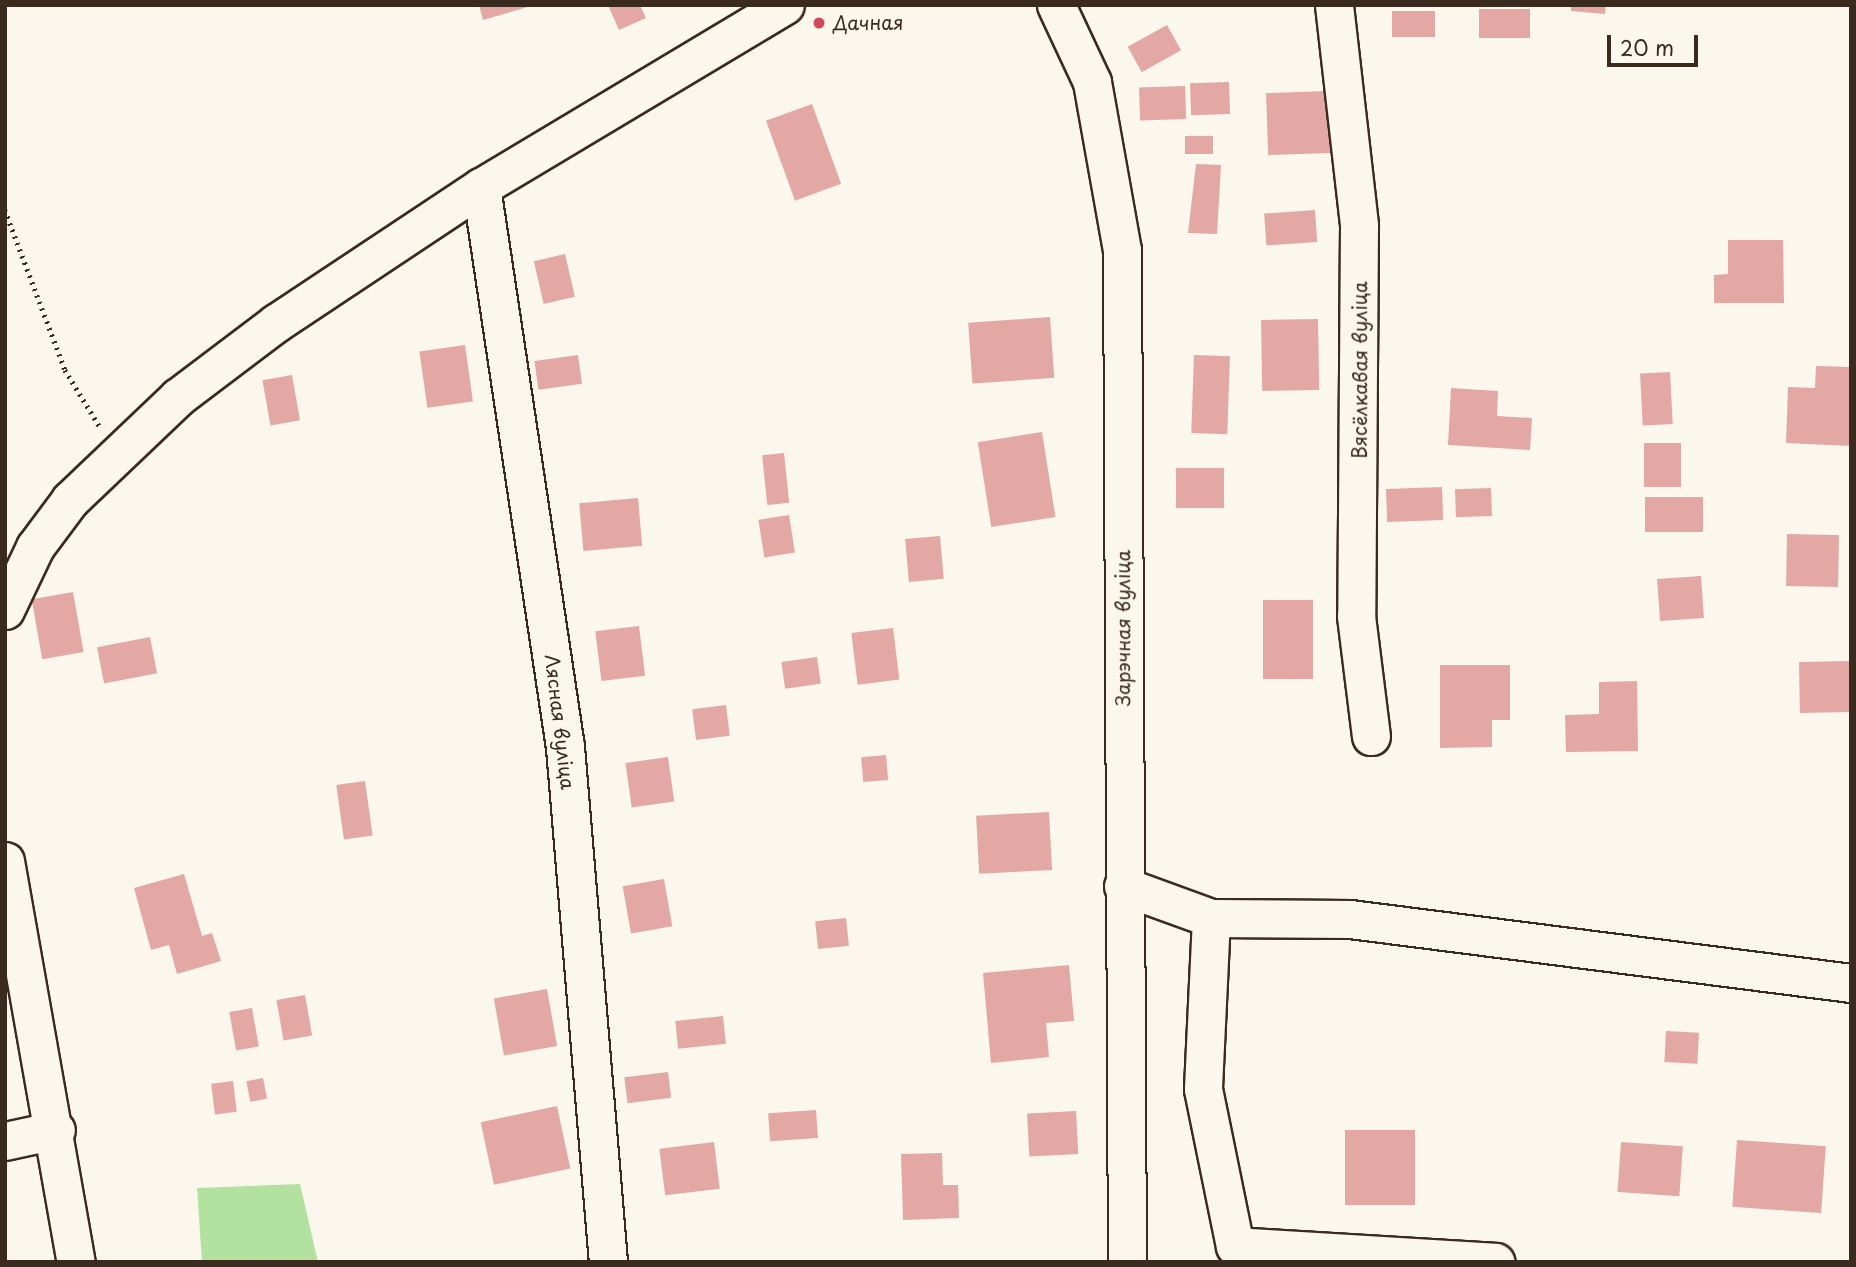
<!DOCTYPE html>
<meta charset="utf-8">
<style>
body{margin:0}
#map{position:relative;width:1856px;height:1267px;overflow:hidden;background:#fbf7ec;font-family:"Playpen Sans",sans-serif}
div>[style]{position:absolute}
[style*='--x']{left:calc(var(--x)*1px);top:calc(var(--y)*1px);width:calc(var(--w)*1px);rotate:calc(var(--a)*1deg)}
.green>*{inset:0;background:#b2e1a0}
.building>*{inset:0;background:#e3a8a3;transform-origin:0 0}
.path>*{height:4.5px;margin-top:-2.25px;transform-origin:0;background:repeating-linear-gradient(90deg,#3b2a1e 0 2px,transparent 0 7px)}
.roads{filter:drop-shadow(2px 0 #3b2a1e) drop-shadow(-2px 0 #3b2a1e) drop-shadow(0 2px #3b2a1e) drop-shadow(0 -2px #3b2a1e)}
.minor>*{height:37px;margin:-18.5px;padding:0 18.5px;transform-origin:18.5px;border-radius:18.5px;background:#fbf7ec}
.dots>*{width:19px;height:19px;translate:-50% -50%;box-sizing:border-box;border:4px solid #fbf7ec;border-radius:50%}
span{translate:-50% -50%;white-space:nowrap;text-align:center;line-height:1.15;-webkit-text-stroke:5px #fbf7ec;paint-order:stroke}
.poi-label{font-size:19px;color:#3b2a1e}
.left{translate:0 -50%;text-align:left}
.street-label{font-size:19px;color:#3b2a1e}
.frame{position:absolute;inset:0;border:7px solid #3b2a1e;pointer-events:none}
.scale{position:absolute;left:1607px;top:35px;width:91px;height:32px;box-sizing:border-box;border:4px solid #3b2a1e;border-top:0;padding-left:9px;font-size:21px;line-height:24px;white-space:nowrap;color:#3b2a1e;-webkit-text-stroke:5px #fbf7ec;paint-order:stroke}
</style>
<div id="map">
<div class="green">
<div style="clip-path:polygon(300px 1184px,318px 1262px,202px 1262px,197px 1188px)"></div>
</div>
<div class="building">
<div style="clip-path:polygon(479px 5px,531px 5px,531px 6px,483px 20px)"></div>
<div style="clip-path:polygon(608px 5px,640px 5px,646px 18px,619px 30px)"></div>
<div style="clip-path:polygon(1571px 5px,1606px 5px,1605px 14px,1571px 11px)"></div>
<div style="left:1479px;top:9px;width:51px;height:29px"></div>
<div style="left:1392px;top:11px;width:43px;height:26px"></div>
<div style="left:1167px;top:25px;width:29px;height:45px;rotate:61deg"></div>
<div style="left:1229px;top:82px;width:32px;height:39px;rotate:88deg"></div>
<div style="left:1185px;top:86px;width:33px;height:46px;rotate:88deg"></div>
<div style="left:1328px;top:91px;width:62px;height:62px;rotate:88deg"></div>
<div style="left:812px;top:104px;width:85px;height:49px;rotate:70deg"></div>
<div style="left:1185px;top:136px;width:28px;height:18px"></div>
<div style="clip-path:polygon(1196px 164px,1221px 165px,1217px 234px,1188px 233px)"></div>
<div style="left:1315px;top:210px;width:32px;height:51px;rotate:86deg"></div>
<div style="clip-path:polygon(1728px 240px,1783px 240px,1784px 303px,1714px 303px,1714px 275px,1728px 274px)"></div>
<div style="left:565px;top:254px;width:44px;height:32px;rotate:77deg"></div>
<div style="left:1050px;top:317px;width:61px;height:82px;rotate:86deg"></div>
<div style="left:1318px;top:319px;width:71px;height:57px;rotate:89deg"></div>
<div style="left:465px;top:345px;width:57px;height:46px;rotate:82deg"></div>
<div style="left:578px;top:355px;width:29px;height:44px;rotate:82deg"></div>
<div style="left:1194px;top:355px;width:36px;height:78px;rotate:2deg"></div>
<div style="clip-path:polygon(1816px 366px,1851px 367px,1850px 446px,1786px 443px,1788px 387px,1815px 388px)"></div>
<div style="left:1670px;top:372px;width:52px;height:30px;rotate:87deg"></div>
<div style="left:292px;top:375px;width:46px;height:30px;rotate:80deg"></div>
<div style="clip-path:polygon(1451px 388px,1498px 391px,1497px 416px,1532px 418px,1530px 450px,1448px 445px)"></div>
<div style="left:1042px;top:432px;width:86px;height:65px;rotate:81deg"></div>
<div style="left:1681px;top:443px;width:44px;height:37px;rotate:90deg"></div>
<div style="left:784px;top:453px;width:50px;height:22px;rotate:84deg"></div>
<div style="left:1176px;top:468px;width:48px;height:40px"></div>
<div style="left:1442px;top:487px;width:33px;height:56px;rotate:88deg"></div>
<div style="left:1491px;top:488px;width:28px;height:36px;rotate:88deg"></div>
<div style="left:1645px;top:497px;width:58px;height:35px"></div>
<div style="left:638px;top:498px;width:48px;height:59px;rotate:85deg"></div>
<div style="left:789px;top:515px;width:38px;height:31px;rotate:81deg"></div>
<div style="left:1787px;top:534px;width:52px;height:52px;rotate:1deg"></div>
<div style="left:940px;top:536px;width:43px;height:35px;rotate:85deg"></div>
<div style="left:1701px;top:576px;width:42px;height:44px;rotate:86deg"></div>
<div style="left:73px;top:592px;width:61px;height:42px;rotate:80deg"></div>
<div style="left:1263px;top:600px;width:50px;height:79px"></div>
<div style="left:639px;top:626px;width:50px;height:44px;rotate:83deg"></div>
<div style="left:893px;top:628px;width:52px;height:42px;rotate:83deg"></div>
<div style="left:150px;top:637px;width:37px;height:54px;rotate:79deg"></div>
<div style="left:817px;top:657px;width:27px;height:36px;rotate:82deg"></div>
<div style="left:1850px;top:661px;width:51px;height:51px;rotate:89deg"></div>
<div style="clip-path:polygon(1440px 665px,1510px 665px,1510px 720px,1492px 720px,1492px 747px,1440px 748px)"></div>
<div style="clip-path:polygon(1637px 681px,1638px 751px,1566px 752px,1565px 715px,1599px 714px,1599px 682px)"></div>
<div style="left:726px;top:705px;width:31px;height:34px;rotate:83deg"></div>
<div style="left:886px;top:755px;width:25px;height:25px;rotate:85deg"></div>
<div style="left:668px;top:757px;width:45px;height:43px;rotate:82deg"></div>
<div style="left:365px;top:781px;width:55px;height:29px;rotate:82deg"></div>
<div style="left:1049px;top:812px;width:58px;height:73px;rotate:87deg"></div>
<div style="clip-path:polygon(184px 874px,202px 936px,212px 933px,221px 961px,177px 974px,169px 945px,151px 950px,134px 888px)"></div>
<div style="left:664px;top:879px;width:48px;height:42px;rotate:80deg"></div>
<div style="left:846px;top:918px;width:28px;height:31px;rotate:84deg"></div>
<div style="clip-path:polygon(1069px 965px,1074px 1021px,1046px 1023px,1049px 1057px,991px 1063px,983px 973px)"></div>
<div style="left:547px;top:989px;width:58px;height:54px;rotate:80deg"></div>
<div style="left:305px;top:995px;width:41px;height:29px;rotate:80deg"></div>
<div style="left:252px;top:1008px;width:39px;height:23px;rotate:80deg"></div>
<div style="left:723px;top:1016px;width:28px;height:48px;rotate:84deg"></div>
<div style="left:1666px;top:1031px;width:33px;height:31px;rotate:3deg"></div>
<div style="left:668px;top:1072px;width:26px;height:44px;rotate:83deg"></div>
<div style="left:263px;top:1078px;width:21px;height:17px;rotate:79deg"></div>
<div style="left:233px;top:1081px;width:31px;height:22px;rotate:83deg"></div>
<div style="left:557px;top:1106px;width:64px;height:78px;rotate:78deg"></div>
<div style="left:816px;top:1110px;width:28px;height:48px;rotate:86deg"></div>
<div style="left:1076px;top:1111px;width:43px;height:49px;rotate:87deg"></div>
<div style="left:1345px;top:1130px;width:70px;height:75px"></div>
<div style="left:1737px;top:1140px;width:89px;height:67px;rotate:4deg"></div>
<div style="left:714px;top:1142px;width:47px;height:55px;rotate:83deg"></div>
<div style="left:1621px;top:1142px;width:62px;height:50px;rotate:4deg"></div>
<div style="clip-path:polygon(942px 1153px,943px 1185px,958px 1185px,959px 1218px,903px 1220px,901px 1154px)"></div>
</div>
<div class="path">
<div style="--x:5;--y:210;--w:171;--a:69.4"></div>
<div style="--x:65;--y:370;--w:67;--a:58.4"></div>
</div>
<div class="roads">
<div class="minor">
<div style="--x:1056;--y:5;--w:85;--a:64.9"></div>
<div style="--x:1092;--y:82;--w:171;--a:79.9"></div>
<div style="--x:1122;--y:250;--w:1012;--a:89.72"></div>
<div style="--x:1334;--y:5;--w:222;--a:83.5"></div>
<div style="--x:1359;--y:226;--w:390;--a:90.4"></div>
<div style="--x:1356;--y:616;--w:121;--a:82.9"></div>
<div style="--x:481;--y:187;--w:566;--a:81.47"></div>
<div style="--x:565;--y:747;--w:517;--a:85.23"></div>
<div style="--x:5;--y:610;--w:70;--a:-64.5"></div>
<div style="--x:35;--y:547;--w:59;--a:-53.3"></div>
<div style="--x:70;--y:500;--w:149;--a:-43.6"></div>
<div style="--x:178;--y:397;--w:123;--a:-37.1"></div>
<div style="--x:276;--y:323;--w:246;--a:-33.6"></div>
<div style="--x:481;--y:187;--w:354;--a:-30.9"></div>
<div style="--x:5;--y:861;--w:407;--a:80"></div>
<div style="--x:1123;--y:886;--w:94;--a:20"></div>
<div style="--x:1211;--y:918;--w:139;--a:0.4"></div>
<div style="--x:1350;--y:919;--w:505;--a:7.28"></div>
<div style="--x:1211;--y:918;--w:171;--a:92.7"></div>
<div style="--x:1203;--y:1089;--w:160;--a:78.5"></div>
<div style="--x:1235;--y:1246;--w:261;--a:3.5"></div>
<div style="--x:5;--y:1141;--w:52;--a:-12.2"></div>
</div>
</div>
<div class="dots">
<div style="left:819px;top:23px;background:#d1495b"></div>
</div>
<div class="poi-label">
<span class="left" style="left:833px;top:23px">Дачная</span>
</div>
<div class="street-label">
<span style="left:1360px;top:370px;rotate:-90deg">Вясёлкавая вуліца</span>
<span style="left:1123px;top:628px;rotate:-90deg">Зарэчная вуліца</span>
<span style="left:560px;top:722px;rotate:83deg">Лясная вуліца</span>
</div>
<div class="frame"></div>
<div class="scale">20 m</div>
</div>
